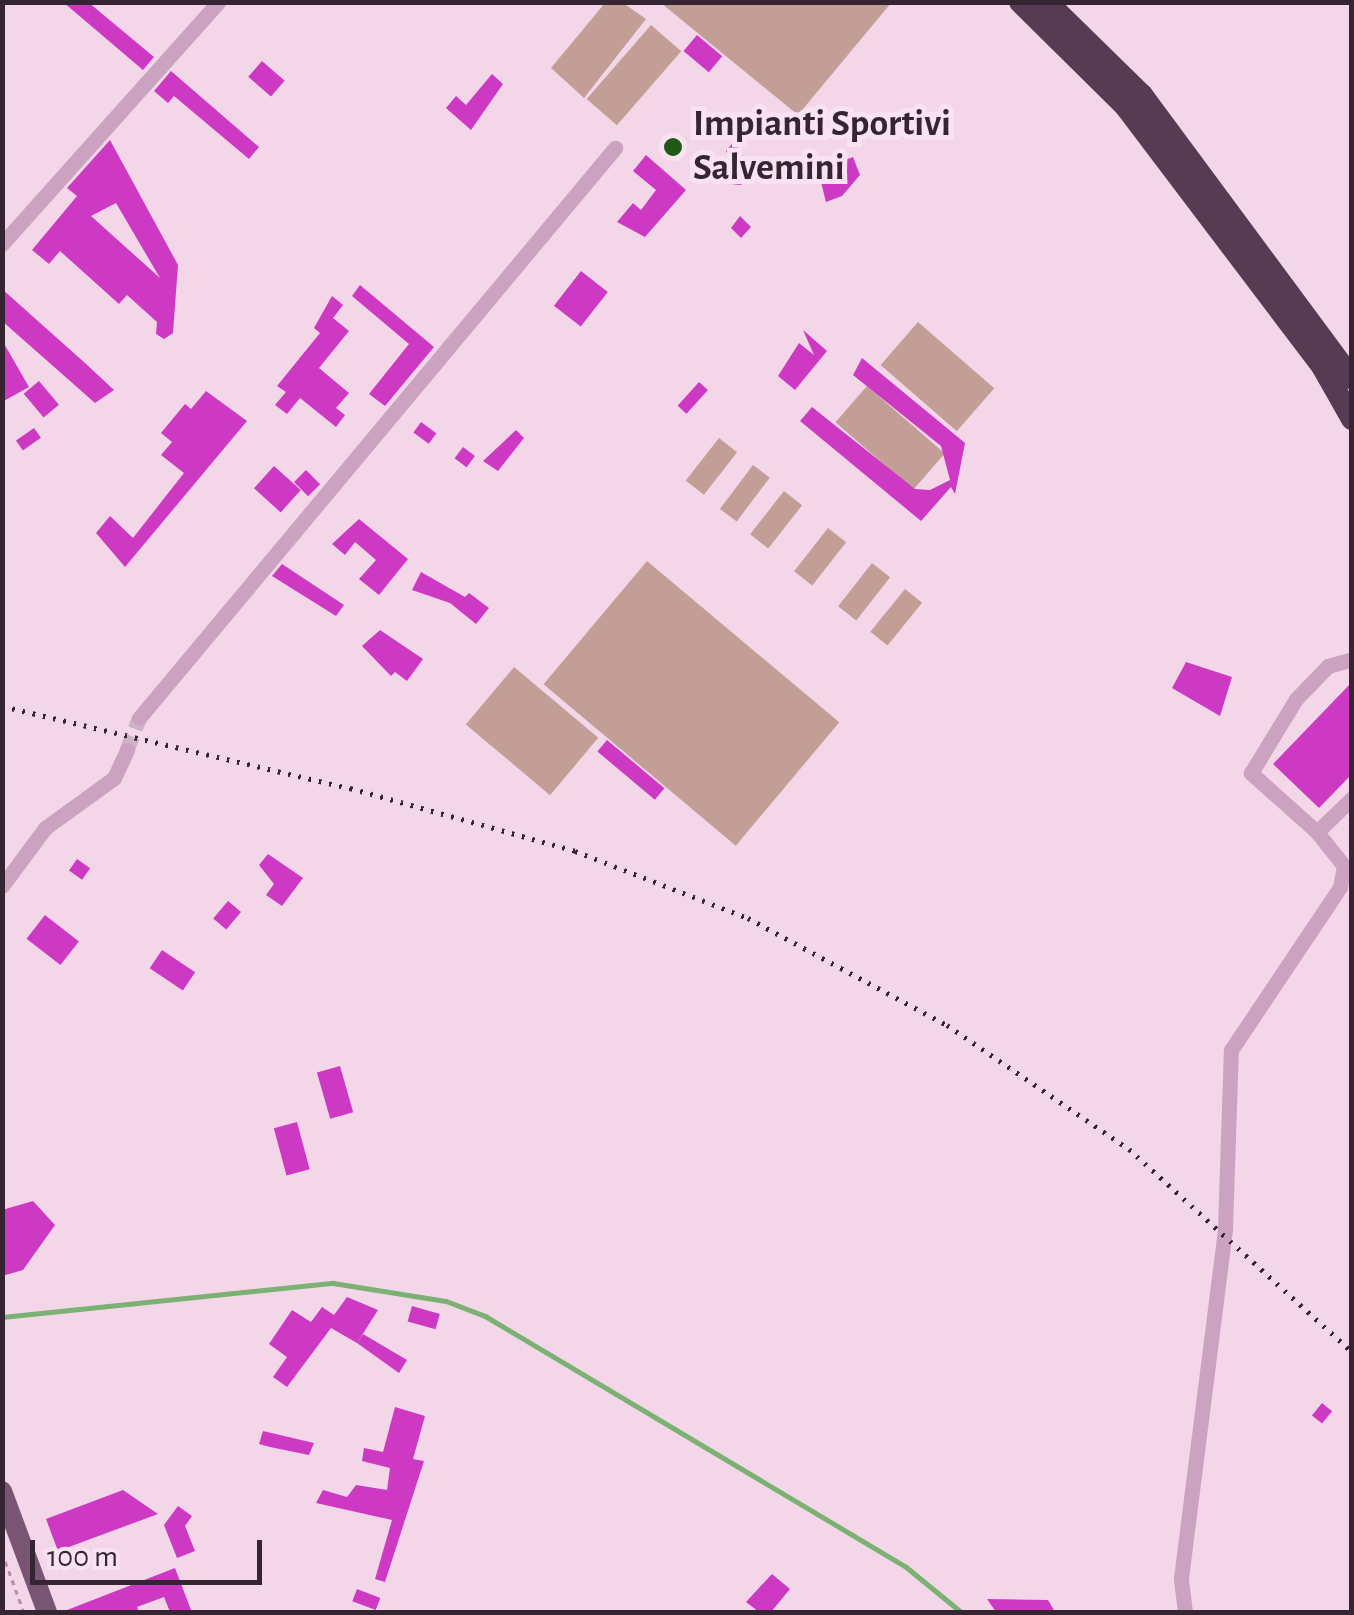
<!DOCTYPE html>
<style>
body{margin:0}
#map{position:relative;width:1354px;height:1615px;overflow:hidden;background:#f3d7e8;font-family:"Alegreya Sans",sans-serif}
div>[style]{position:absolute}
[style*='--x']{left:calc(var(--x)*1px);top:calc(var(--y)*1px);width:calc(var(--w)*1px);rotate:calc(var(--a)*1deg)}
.green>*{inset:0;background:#c29e96;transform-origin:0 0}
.stream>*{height:5px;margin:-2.5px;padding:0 2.5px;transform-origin:2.5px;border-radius:2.5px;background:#7cb174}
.building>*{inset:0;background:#ce39c3;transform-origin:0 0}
.minor-tunnel>*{height:15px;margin-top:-7.5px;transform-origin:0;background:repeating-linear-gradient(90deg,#cdb3c4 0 15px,transparent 0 23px)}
.path>*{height:2.5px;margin-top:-1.25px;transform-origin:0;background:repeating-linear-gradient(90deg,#b78cac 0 5px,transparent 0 10px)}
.minor>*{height:15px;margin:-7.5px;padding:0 7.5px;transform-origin:7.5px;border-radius:7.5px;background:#cba2bf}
.major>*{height:20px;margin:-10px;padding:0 10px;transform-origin:10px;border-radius:10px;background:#785572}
.highway>*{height:22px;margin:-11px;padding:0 11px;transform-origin:11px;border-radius:11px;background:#573b53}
.rail>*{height:5px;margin-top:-2.5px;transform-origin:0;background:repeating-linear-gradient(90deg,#352533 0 2.5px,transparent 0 10.5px)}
.dots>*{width:28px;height:28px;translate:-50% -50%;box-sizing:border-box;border:5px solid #fae3f1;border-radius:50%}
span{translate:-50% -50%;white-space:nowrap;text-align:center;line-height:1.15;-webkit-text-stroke:10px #fae3f1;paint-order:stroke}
.poi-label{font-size:38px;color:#352533;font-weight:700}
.left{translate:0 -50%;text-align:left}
.frame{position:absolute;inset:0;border:5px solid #352533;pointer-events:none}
.scale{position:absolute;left:30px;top:1540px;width:232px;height:45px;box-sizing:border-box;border:5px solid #352533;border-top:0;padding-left:12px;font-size:30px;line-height:35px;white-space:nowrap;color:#352533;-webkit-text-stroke:8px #fae3f1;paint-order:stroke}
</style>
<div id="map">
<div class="green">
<div style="clip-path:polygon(605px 3px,623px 3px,646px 19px,584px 98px,551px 68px)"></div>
<div style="clip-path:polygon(661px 3px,891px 3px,798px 115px)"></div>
<div style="left:651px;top:25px;width:40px;height:98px;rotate:41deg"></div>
<div style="left:918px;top:322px;width:101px;height:57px;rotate:41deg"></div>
<div style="left:867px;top:386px;width:103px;height:48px;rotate:41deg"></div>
<div style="left:719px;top:438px;width:23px;height:54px;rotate:38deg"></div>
<div style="left:753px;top:465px;width:21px;height:55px;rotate:37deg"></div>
<div style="left:784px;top:491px;width:23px;height:55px;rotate:38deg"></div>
<div style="left:828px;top:528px;width:23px;height:55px;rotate:38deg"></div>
<div style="left:647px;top:561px;width:251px;height:161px;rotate:40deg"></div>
<div style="left:872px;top:563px;width:23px;height:55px;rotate:38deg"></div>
<div style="left:905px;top:589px;width:22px;height:55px;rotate:39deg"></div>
<div style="left:514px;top:667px;width:110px;height:75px;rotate:40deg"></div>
</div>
<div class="stream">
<div style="--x:2;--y:1317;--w:333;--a:-5.9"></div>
<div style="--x:333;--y:1283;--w:114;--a:9.1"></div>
<div style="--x:446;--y:1301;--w:42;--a:21"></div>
<div style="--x:485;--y:1316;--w:490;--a:30.8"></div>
<div style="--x:906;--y:1567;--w:71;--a:39.3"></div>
</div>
<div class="building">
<div style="clip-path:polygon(63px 2px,88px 2px,154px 57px,143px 70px)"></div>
<div style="left:697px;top:35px;width:33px;height:21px;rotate:40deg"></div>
<div style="left:262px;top:61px;width:30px;height:21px;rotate:41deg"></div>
<div style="clip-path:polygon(171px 71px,259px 147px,249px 159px,174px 96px,168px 103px,154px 91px)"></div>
<div style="clip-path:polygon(492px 74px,503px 84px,471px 130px,446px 108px,456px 96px,466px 105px)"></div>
<div style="clip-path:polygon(736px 139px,752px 180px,740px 185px,731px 184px,726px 170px,733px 167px,726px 151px)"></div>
<div style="clip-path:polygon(evenodd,110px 140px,178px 265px,173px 333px,164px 339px,156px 334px,157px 322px,127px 295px,119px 304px,60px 251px,49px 264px,32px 250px,77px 196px,67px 188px,110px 140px,116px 203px,160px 278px,91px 216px,116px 203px)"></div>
<div style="clip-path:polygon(646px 155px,686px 190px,645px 237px,617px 222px,633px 203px,641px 210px,656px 190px,633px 171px)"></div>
<div style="clip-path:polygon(853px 157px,860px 175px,842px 196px,826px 202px,818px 170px)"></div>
<div style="clip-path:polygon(740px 216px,751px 227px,741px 238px,731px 228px)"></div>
<div style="left:581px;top:271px;width:34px;height:44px;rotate:38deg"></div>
<div style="clip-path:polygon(360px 285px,434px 347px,385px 406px,369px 394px,409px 344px,352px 296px)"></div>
<div style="clip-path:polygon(2px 289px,85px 363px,114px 390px,95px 403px,2px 321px)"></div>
<div style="clip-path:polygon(332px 296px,343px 305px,333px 318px,349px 331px,319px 368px,349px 393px,336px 408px,345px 415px,336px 427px,300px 398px,287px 414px,275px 405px,286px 392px,277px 386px,320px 333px,314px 328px)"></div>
<div style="clip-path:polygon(803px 330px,827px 351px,795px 390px,778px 376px,799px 343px,814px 355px)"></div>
<div style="clip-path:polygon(2px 340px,29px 387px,2px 402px)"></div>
<div style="clip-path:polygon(862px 358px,965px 443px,955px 494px,951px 487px,921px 521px,800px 421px,812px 407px,915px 489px,930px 490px,950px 480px,941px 446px,853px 375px)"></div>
<div style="left:39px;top:381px;width:31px;height:20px;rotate:50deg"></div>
<div style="left:699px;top:382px;width:12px;height:32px;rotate:42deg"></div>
<div style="clip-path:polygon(206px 391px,247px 421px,125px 567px,96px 533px,110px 516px,133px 538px,169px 492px,184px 473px,161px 455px,172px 442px,161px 433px,185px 404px,191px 409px)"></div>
<div style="left:421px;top:422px;width:19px;height:13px;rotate:36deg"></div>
<div style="left:34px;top:428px;width:12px;height:22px;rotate:55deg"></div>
<div style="clip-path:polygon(516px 430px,524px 438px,498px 471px,483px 461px)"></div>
<div style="left:463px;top:447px;width:15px;height:14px;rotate:37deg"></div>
<div style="left:274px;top:466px;width:36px;height:30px;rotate:42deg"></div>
<div style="left:306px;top:470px;width:20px;height:17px;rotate:45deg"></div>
<div style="clip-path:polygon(359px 519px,408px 559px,379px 595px,359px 579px,376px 560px,355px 542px,345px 555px,332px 544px)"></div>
<div style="clip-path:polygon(282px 564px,344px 605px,336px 616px,272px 576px)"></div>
<div style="clip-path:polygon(421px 572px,465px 597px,469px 593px,489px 608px,476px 624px,450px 603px,412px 590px)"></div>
<div style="clip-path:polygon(380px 630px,423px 659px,407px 681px,395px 672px,391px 676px,362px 646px)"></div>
<div style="clip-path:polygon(1186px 662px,1232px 677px,1220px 716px,1172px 688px)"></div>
<div style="clip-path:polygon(1352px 682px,1352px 774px,1319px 808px,1273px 764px)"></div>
<div style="left:607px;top:740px;width:75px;height:15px;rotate:40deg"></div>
<div style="clip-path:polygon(268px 854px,303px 878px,282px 906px,266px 895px,274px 884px,259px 865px)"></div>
<div style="left:77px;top:859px;width:16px;height:14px;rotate:35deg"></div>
<div style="left:228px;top:901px;width:17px;height:23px;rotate:40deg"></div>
<div style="left:45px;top:915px;width:43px;height:30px;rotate:38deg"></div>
<div style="left:162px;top:950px;width:40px;height:22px;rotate:34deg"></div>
<div style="left:340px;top:1066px;width:48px;height:24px;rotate:74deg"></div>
<div style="left:297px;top:1122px;width:49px;height:24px;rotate:75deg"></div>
<div style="clip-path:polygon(33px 1201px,55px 1225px,23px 1270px,2px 1276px,2px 1210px)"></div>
<div style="clip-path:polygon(347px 1297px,378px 1310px,357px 1343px,331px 1328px,287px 1387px,273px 1377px,287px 1357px,269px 1344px,292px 1310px,311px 1322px,322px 1307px,334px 1315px)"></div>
<div style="left:412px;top:1306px;width:29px;height:16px;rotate:16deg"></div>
<div style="clip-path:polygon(363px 1334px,407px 1360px,399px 1373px,357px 1343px)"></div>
<div style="left:1322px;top:1403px;width:13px;height:16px;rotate:39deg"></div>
<div style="clip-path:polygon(395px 1407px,425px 1416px,413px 1459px,424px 1461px,385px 1582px,375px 1579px,392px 1520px,316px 1503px,323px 1490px,347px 1497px,356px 1485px,387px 1490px,390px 1468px,362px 1461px,364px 1448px,383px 1452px)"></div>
<div style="clip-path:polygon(263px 1431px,314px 1443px,309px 1455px,270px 1447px,259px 1444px)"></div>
<div style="clip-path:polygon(123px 1490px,158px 1514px,58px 1551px,46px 1519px)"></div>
<div style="clip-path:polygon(178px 1506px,192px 1516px,185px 1526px,195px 1551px,177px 1558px,164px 1525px)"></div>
<div style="clip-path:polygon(175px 1568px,191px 1610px,170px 1612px,164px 1597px,137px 1607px,139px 1612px,62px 1612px)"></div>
<div style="clip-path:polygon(772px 1574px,790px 1589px,771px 1612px,759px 1612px,746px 1602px)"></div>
<div style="left:357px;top:1589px;width:25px;height:13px;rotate:21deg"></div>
<div style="clip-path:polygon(987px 1599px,1048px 1600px,1055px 1612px,996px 1612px)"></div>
</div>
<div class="minor-tunnel">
<div style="--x:127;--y:750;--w:34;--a:-69"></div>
</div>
<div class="path">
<div style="--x:2;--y:1552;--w:64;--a:69.9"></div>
</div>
<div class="minor">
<div style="--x:2;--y:244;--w:324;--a:-48.2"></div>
<div style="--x:139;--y:718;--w:743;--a:-50.14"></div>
<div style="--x:1317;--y:832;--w:49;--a:-44.2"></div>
<div style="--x:2;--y:886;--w:72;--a:-53.4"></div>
<div style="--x:45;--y:828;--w:85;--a:-35.9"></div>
<div style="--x:114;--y:778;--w:31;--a:-65"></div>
<div style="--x:1185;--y:1612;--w:34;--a:-97"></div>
<div style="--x:1181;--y:1578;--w:353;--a:-82.8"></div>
<div style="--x:1225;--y:1228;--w:178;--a:-88.1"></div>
<div style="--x:1231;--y:1050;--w:196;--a:-56.2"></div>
<div style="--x:1340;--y:887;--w:21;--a:-79"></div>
<div style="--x:1344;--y:866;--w:43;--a:-128.5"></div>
<div style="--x:1317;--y:832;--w:89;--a:-138.2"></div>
<div style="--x:1251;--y:773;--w:87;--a:-58.7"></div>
<div style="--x:1296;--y:699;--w:46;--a:-45.9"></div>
<div style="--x:1328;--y:666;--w:25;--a:-16"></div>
</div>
<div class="major">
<div style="--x:2;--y:1491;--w:129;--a:69.6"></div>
</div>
<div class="highway">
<div style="--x:1020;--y:2;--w:149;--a:44.7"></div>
<div style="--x:1126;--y:107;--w:325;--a:52.9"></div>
<div style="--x:1322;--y:366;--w:61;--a:60.5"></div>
<div style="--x:1047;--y:2;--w:133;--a:44.4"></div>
<div style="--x:1142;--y:95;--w:353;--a:53.5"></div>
</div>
<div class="rail">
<div style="--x:2;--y:706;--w:358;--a:13.3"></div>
<div style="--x:350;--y:788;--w:234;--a:15.6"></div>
<div style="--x:575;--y:851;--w:186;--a:21.2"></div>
<div style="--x:748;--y:918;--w:226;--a:28.3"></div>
<div style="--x:947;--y:1025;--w:220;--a:34.3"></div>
<div style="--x:1129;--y:1149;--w:302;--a:42.3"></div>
</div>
<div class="dots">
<div style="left:673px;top:147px;background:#1f5918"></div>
</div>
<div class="poi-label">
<span class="left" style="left:693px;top:147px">Impianti Sportivi<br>Salvemini</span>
</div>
<div class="frame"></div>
<div class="scale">100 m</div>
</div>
